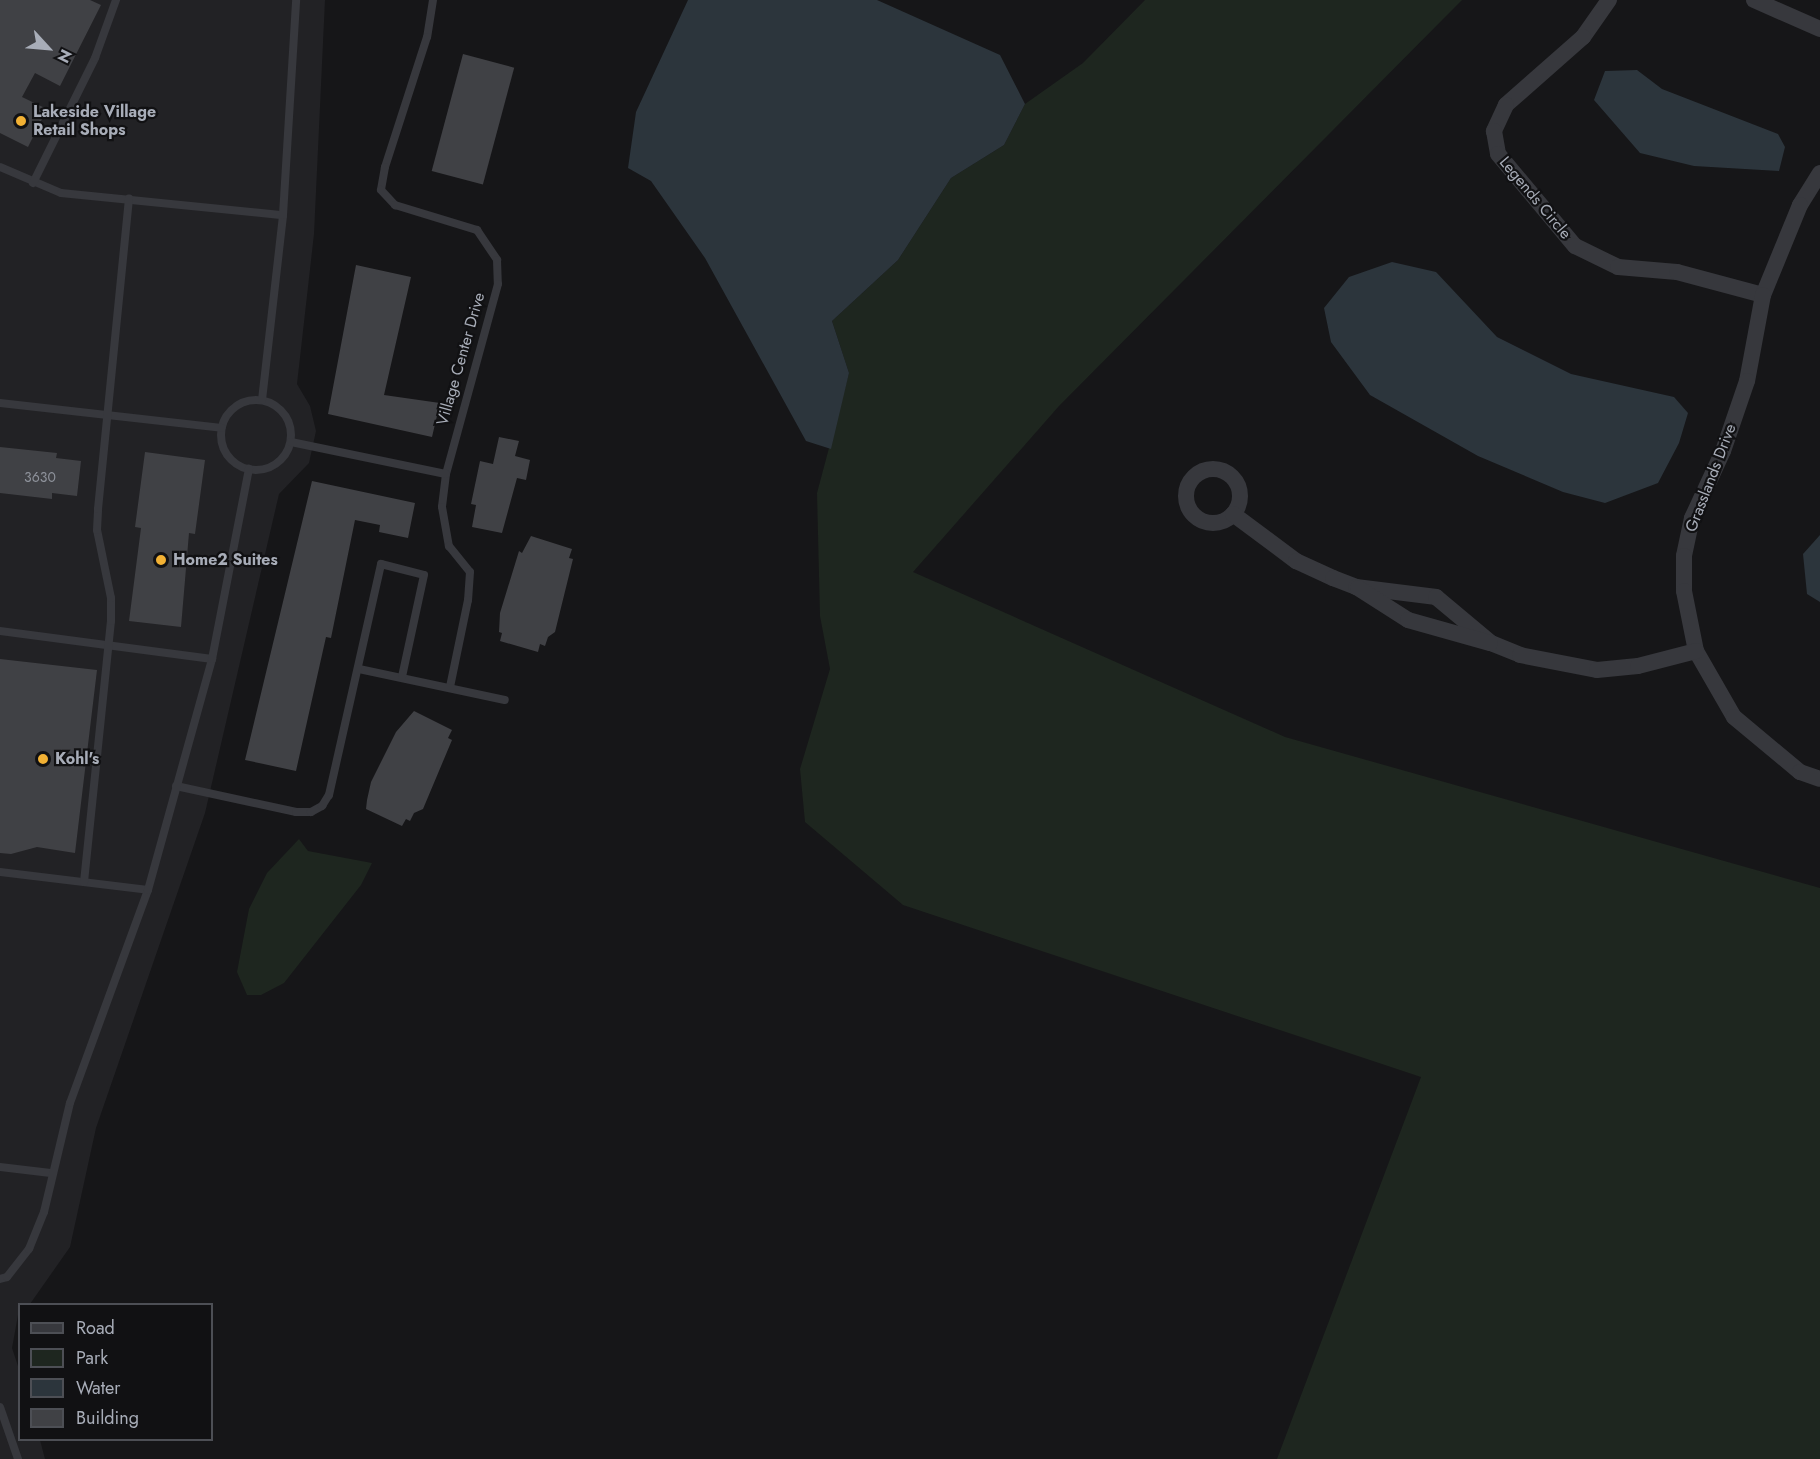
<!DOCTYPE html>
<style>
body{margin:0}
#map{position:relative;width:1820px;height:1459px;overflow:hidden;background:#161618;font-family:Jost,sans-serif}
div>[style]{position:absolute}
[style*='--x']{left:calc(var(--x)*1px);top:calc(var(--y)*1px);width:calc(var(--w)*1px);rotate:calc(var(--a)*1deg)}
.built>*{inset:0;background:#222225}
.green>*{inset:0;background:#1e261f}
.water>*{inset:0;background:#2c353c}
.building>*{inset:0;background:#404145;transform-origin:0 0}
.service>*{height:8px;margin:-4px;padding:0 4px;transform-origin:4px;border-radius:4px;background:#37383d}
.service>.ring{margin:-4px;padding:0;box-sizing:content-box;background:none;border:8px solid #37383d;border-radius:50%}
.minor>*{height:16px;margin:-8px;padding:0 8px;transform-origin:8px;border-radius:8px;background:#37383d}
.minor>.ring{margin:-8px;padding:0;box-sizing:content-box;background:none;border:16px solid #37383d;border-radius:50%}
.dots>*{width:16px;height:16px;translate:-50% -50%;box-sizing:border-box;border:3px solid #111113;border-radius:50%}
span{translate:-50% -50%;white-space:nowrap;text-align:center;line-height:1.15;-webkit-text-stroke:4.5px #111113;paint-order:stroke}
.number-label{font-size:14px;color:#8e929b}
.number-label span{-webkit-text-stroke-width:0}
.poi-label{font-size:16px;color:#a8adb8;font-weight:700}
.left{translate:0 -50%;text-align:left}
.street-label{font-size:16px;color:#a8adb8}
.legend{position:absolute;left:18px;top:1303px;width:195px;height:138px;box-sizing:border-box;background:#111113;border:2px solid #4d4f55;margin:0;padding:8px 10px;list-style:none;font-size:18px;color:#a8adb8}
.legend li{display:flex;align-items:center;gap:12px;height:30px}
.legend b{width:30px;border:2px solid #4d4f55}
.north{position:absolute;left:18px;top:18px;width:60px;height:60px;-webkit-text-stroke:4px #111113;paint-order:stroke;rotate:116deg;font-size:16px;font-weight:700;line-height:24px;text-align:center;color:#a8adb8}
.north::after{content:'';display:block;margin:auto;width:21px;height:27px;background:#a8adb8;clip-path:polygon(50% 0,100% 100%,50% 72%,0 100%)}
</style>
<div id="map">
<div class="built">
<div style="clip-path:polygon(0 0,325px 0,314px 234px,297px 384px,310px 406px,316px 431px,309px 463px,279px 494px,205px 813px,96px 1128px,70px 1247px,30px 1304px,20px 1304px,12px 1348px,19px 1369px,20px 1440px,40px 1440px,45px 1459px,0 1459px)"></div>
</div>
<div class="green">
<div style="clip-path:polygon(1145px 0,1462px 0,1059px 406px,913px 572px,1285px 737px,1820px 888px,1820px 1459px,1277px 1459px,1421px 1077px,903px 905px,805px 822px,800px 769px,830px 669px,820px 616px,817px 493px,849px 373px,832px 321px,898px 260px,951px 178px,1004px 145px,1025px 104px,1083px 63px)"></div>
<div style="clip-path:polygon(299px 839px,308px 851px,372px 863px,361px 885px,284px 983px,261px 995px,247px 995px,237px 972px,249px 909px,267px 873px)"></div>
</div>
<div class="water">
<div style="clip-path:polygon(688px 0,877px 0,1000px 55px,1025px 104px,1004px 145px,951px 178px,898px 260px,832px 321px,849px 373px,831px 449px,806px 441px,705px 258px,651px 181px,628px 168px,636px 112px)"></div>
<div style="clip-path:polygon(1637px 70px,1662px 89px,1778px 134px,1785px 147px,1779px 171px,1694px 166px,1640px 153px,1594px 100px,1605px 71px)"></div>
<div style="clip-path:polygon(1392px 262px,1436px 272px,1497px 337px,1571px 374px,1674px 397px,1688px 413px,1679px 443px,1658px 483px,1605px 503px,1563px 492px,1478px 456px,1370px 395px,1331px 342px,1324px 308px,1349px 277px)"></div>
<div style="clip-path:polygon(1820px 535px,1820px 602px,1807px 594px,1803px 554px)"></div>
</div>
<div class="building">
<div style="clip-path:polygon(0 0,90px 0,101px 5px,60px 86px,35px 73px,22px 97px,47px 109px,28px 147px,0 133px)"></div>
<div style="left:463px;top:54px;width:53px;height:121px;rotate:15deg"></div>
<div style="clip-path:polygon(356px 265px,411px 277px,384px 395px,440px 403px,432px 437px,328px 414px)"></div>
<div style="clip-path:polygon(499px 437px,519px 441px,515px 456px,530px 460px,526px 480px,517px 478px,502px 533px,472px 527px,476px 505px,471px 504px,480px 461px,493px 464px)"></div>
<div style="clip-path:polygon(0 447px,57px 453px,56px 458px,81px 461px,77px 496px,52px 493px,52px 499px,0 493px)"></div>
<div style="clip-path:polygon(145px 452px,205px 460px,195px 534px,189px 533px,181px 627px,129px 621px,141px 528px,135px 527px)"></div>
<div style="clip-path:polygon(312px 481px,415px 503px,408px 538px,379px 532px,380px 525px,355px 520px,331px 638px,326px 637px,296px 771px,245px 760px)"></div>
<div style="clip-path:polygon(531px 536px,572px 549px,569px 558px,573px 559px,555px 632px,548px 637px,545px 646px,540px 644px,538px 652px,500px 641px,502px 633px,499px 632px,500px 613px,519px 551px,522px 553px)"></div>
<div style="clip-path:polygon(0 659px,97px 670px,75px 853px,37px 847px,11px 854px,0 853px)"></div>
<div style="clip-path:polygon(414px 711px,452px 730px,448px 738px,452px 740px,423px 809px,414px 813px,410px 821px,406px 819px,402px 826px,366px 809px,367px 800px,371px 782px,396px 732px)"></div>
</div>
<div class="service">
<div style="--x:433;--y:0;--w:37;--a:99"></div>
<div style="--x:427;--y:37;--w:137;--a:107.9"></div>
<div style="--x:385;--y:167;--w:23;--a:100"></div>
<div style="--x:381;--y:190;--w:21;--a:47"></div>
<div style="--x:395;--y:205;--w:86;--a:17"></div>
<div style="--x:477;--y:230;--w:36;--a:56"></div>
<div style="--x:497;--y:260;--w:24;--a:88"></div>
<div style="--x:498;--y:284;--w:197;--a:105.3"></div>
<div style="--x:446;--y:474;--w:33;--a:97"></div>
<div style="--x:442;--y:507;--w:40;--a:80"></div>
<div style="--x:449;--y:546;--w:33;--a:51"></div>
<div style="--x:470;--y:572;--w:28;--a:94"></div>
<div style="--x:468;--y:600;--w:89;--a:101.7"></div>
<div style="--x:0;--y:167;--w:66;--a:23.1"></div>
<div style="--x:61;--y:193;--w:223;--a:5.7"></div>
<div style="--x:33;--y:183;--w:140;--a:-63.6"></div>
<div style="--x:95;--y:58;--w:62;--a:-70.1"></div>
<div class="ring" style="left:221px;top:400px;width:62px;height:62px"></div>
<div style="--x:262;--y:400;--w:186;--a:-83.5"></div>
<div style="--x:283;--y:215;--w:215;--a:-86.5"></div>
<div style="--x:0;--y:403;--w:223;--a:6.4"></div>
<div style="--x:291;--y:442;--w:158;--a:11.7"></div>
<div style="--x:0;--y:631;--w:214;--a:7.5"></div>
<div style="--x:359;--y:669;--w:149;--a:12"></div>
<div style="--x:176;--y:786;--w:123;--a:12.2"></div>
<div style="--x:296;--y:812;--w:15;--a:0"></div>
<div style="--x:311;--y:812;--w:13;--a:-29"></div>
<div style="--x:322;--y:806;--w:13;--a:-58"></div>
<div style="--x:329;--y:795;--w:237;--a:-77.3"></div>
<div style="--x:381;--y:564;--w:44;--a:14.3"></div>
<div style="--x:424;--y:575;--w:104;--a:102.2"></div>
<div style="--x:0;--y:872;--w:149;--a:6.9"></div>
<div style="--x:84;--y:882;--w:262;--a:-84.1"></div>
<div style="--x:111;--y:621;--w:23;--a:-90"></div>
<div style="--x:111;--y:598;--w:69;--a:-101.6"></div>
<div style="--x:97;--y:530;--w:21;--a:-87"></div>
<div style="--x:98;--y:509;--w:312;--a:-84.3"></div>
<div style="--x:0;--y:1167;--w:51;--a:6.7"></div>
<div style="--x:0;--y:1279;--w:7;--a:-16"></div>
<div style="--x:7;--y:1277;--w:36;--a:-52"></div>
<div style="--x:29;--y:1249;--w:40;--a:-68"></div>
<div style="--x:44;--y:1212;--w:112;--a:-76.6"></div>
<div style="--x:70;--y:1103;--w:227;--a:-69.9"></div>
<div style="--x:148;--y:890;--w:240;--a:-74.5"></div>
<div style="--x:212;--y:659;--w:194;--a:-79"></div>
<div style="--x:0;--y:1407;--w:55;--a:70.9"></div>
</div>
<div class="minor">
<div style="--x:1609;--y:0;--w:45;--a:125.1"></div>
<div style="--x:1583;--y:37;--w:103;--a:138.6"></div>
<div style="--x:1506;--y:105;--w:29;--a:115"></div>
<div style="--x:1494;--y:131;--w:23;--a:80"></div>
<div style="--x:1498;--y:154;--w:120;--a:50.1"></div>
<div style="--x:1575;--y:246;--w:48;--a:26"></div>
<div style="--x:1618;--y:267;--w:59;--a:4.8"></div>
<div style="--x:1677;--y:272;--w:89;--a:15"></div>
<div style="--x:1754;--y:0;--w:72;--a:23.7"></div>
<div style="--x:1820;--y:173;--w:38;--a:122"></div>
<div style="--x:1800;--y:205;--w:97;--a:112.3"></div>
<div style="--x:1763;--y:295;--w:87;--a:100.5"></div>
<div style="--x:1747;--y:381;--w:74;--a:108.9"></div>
<div style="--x:1723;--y:451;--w:74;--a:114.8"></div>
<div style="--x:1692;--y:518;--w:39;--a:102"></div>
<div style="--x:1684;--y:556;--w:35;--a:90"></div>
<div style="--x:1684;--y:591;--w:61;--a:78.7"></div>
<div style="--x:1696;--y:651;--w:76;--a:60.1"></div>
<div style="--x:1734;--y:717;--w:86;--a:39.8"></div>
<div style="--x:1800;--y:772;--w:21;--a:19"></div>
<div class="ring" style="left:1186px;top:469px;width:38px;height:38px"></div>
<div style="--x:1233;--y:514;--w:79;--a:36.7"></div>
<div style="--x:1296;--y:561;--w:41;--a:24.7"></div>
<div style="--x:1333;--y:578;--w:25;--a:21"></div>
<div style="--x:1356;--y:587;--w:81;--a:7.1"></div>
<div style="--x:1436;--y:597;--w:72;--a:39.9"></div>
<div style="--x:1491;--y:643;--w:31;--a:22"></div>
<div style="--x:1520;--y:655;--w:78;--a:11"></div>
<div style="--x:1597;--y:670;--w:41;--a:-5.6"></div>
<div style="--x:1638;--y:666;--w:60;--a:-14.5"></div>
<div style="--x:1358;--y:588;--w:59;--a:32.6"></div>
<div style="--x:1408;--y:620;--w:85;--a:15.7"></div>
</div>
<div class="dots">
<div style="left:21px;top:121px;background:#f2b134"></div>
<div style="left:161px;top:560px;background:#f2b134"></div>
<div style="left:43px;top:759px;background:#f2b134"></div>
</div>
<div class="number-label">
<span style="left:40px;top:477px">3630</span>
</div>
<div class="poi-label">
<span class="left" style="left:33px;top:121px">Lakeside Village<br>Retail Shops</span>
<span class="left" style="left:173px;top:560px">Home2 Suites</span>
<span class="left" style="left:55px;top:759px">Kohl's</span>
</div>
<div class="street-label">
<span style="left:1535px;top:198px;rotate:50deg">Legends Circle</span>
<span style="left:461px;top:359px;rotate:-74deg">Village Center Drive</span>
<span style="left:1711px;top:478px;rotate:-69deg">Grasslands Drive</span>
</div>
<ul class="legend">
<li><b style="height:8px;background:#37383d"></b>Road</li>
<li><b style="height:16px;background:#1e261f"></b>Park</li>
<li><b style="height:16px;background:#2c353c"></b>Water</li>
<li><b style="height:16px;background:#404145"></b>Building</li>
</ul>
<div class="north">N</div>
</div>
